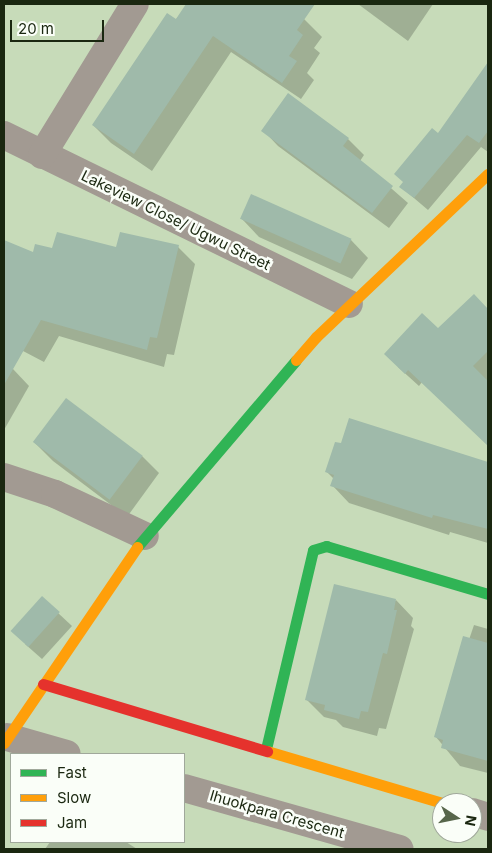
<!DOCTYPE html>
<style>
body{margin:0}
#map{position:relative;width:492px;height:853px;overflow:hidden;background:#c7dbb9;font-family:Inter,sans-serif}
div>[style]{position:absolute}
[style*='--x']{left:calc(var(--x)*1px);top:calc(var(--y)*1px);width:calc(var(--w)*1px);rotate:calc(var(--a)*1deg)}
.shadow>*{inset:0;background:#0003}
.building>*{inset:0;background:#9fbaaa;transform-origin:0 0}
.street>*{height:28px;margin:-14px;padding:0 14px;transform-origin:14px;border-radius:14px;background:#a29a92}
.fast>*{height:11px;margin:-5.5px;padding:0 5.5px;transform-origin:5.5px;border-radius:5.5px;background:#30b455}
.slow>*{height:11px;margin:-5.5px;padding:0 5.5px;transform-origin:5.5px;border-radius:5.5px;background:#ff9f0a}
.jam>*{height:11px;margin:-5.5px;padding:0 5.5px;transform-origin:5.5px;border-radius:5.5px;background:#e5322d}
span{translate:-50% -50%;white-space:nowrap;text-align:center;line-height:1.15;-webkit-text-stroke:5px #fafef8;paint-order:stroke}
.street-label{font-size:15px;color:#1a2710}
.frame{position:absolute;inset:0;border:5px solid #1a2710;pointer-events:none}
.legend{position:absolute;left:10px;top:753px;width:175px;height:90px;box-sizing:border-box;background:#fafef8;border:1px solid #a0a89b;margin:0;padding:6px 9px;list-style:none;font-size:15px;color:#1a2710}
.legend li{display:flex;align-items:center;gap:10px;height:25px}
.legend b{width:25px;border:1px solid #a0a89b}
.north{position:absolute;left:432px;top:793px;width:50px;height:50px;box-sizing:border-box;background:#fafef8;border:1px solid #a0a89b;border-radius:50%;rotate:101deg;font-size:14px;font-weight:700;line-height:20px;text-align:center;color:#1a2710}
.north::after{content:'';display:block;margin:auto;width:18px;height:22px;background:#57664b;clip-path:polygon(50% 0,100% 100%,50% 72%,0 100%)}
.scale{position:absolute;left:10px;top:20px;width:94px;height:22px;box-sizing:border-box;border:2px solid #1a2710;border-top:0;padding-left:6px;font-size:15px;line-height:18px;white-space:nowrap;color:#1a2710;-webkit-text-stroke:4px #fafef8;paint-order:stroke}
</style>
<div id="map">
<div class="shadow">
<div style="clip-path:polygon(188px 4px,281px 4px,304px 19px,322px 37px,314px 48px,320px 53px,307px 73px,314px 80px,301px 99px,231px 52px,152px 171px,111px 143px,93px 125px)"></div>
<div style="clip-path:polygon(358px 4px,433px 4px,408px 41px)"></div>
<div style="clip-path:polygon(488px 67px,488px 152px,481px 147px,428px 210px,401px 187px)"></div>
<div style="clip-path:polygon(289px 95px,348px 139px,364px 155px,360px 161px,408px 203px,389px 228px,278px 146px,263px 130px)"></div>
<div style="clip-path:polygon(252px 196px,351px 240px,368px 258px,352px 279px,259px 237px,242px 219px)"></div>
<div style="clip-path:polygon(4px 241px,34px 254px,53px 250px,178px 247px,195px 264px,174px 355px,167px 354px,164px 367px,59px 336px,44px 362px,4px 341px)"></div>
<div style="clip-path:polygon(474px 296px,488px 310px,488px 445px,422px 382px,419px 386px,398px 367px)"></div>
<div style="clip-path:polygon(4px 367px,13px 369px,29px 386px,4px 430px)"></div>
<div style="clip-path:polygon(35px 443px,142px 456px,159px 473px,127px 517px,53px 461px)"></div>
<div style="clip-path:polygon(470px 465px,488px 470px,488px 543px,450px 532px,449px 535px,349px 503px,332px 485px,334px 479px,327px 472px)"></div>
<div style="clip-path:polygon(42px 598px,72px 626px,42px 659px,25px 644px)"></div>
<div style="clip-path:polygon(396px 600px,413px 618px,411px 626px,414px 629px,386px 729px,379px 728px,377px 736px,343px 727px,336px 720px,324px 717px,306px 699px)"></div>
<div style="clip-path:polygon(474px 625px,488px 629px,488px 773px,460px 766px,436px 737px)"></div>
<div style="clip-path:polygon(50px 842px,126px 842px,137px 849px,45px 849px)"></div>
</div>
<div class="building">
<div style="clip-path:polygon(186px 4px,315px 4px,297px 30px,303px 35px,289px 56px,297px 61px,282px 83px,213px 36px,134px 154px,92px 125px,167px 13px,176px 19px)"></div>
<div style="clip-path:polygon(488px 62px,488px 131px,479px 143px,467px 135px,414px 198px,399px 187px,403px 182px,394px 174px,432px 128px,438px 133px)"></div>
<div style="clip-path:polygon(288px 93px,349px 138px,343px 146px,393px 186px,372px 213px,261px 131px)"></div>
<div style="left:251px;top:194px;width:110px;height:27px;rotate:24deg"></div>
<div style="clip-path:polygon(57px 232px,116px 247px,120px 232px,179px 245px,157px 338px,150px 337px,147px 350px,41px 320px,4px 385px,4px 240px,33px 252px,35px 244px,52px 248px)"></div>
<div style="clip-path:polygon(474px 294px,488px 309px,488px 351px,473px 366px,488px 381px,488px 446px,408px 370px,405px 374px,384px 354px,422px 313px,438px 328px)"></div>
<div style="left:66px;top:398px;width:96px;height:55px;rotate:37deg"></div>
<div style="clip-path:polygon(349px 418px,488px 462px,488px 529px,433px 515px,432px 518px,330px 486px,334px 475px,325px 472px,335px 442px,341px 443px)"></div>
<div style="clip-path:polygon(334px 584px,396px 599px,394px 610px,397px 610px,387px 654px,383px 653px,368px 712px,361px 711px,359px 719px,324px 710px,325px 705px,305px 700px)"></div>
<div style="left:42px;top:596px;width:24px;height:47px;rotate:42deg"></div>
<div style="clip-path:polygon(463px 636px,488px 643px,488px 761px,441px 748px,443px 740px,434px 737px)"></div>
</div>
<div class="street">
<div style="--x:4;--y:135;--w:384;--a:26.1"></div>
<div style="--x:42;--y:155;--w:177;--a:-58.4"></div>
<div style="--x:4;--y:477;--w:54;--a:18.4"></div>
<div style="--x:55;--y:494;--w:99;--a:25"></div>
<div style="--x:7;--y:737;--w:62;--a:15.8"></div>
<div style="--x:184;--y:788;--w:224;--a:15.8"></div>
<div style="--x:472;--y:812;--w:17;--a:17"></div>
</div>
<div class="fast">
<div style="--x:137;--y:547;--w:245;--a:-49.6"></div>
<div style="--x:266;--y:749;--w:204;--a:-76.7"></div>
<div style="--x:313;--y:550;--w:14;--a:-17"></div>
<div style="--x:326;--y:546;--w:169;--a:16.5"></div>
</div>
<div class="slow">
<div style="--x:296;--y:360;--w:30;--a:-49"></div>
<div style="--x:316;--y:337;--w:237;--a:-43.5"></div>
<div style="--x:4;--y:743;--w:237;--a:-55.8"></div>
<div style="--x:267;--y:751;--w:183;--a:16.5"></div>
</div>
<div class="jam">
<div style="--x:43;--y:684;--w:234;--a:16.7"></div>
</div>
<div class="street-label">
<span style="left:176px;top:220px;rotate:26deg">Lakeview Close/ Ugwu Street</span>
<span style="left:277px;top:814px;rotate:16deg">Ihuokpara Crescent</span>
</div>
<div class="frame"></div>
<ul class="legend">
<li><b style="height:6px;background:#30b455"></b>Fast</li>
<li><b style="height:6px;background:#ff9f0a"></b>Slow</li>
<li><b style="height:6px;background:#e5322d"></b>Jam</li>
</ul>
<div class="north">N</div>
<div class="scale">20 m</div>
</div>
